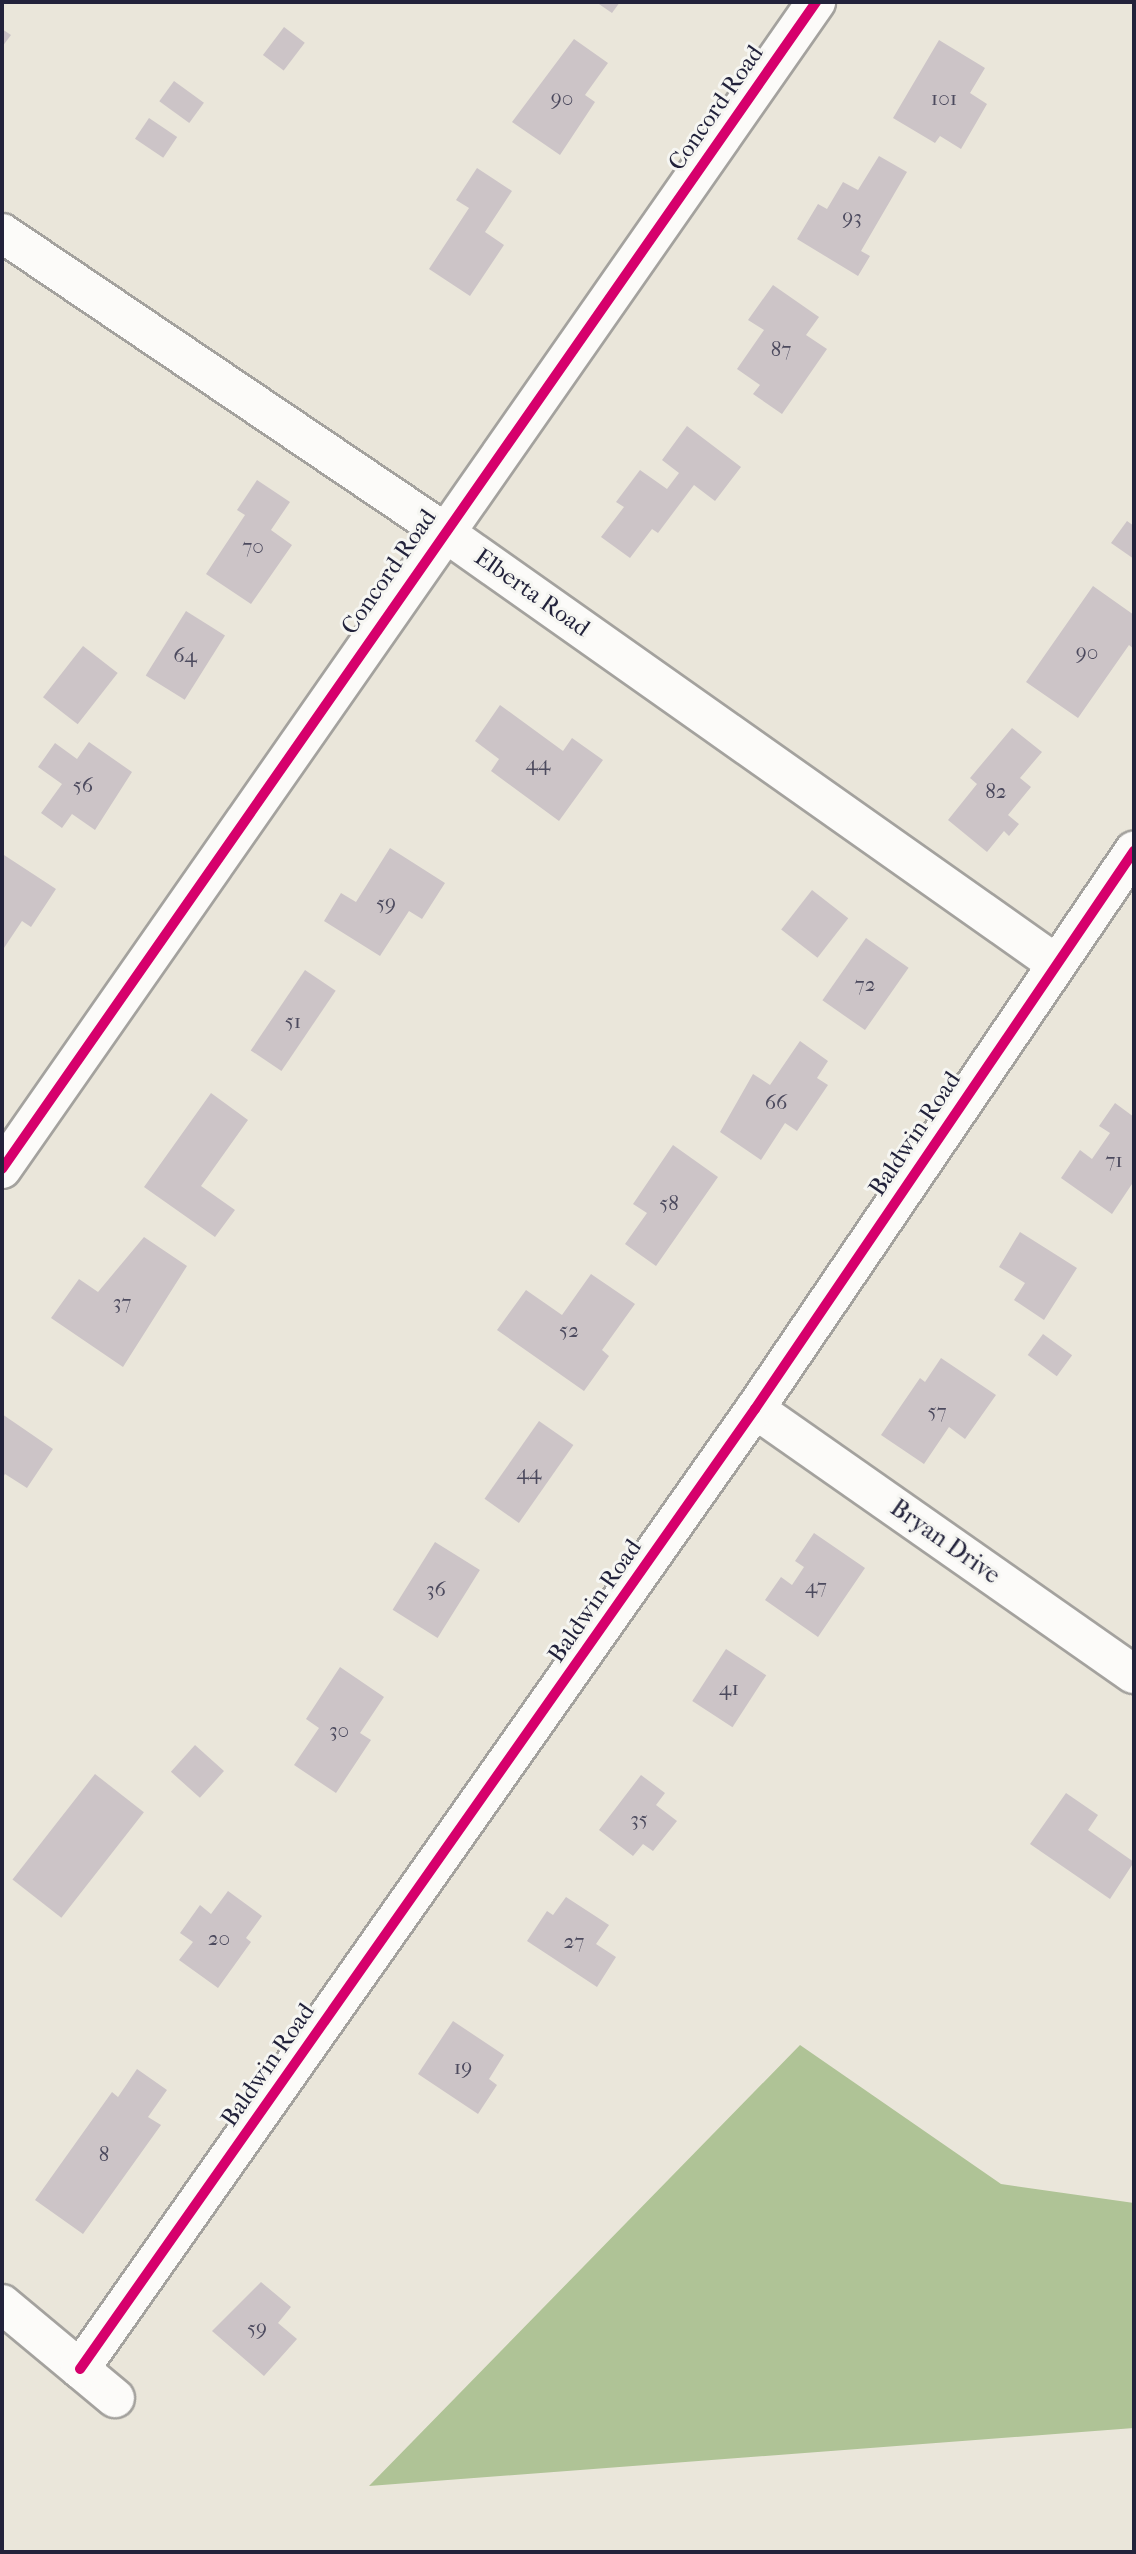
<!DOCTYPE html>
<style>
body{margin:0}
#map{position:relative;width:1136px;height:2554px;overflow:hidden;background:#eae6da;font-family:"IM FELL French Canon",serif}
div>[style]{position:absolute}
[style*='--x']{left:calc(var(--x)*1px);top:calc(var(--y)*1px);width:calc(var(--w)*1px);rotate:calc(var(--a)*1deg)}
.forest>*{inset:0;background:#afc396}
.building>*{inset:0;background:#ccc4c7;transform-origin:0 0}
.roads{filter:drop-shadow(2px 0 #a4a29e) drop-shadow(-2px 0 #a4a29e) drop-shadow(0 2px #a4a29e) drop-shadow(0 -2px #a4a29e)}
.minor>*{height:38px;margin:-19px;padding:0 19px;transform-origin:19px;border-radius:19px;background:#fcfbf9}
.cycleway>*{height:10px;margin:-5px;padding:0 5px;transform-origin:5px;border-radius:5px;background:#d6006c}
span{translate:-50% -50%;white-space:nowrap;text-align:center;line-height:1.15;-webkit-text-stroke:6px #f6f6f2;paint-order:stroke}
.number-label{font-size:21px;color:#4c4a5e}
.number-label span{-webkit-text-stroke-width:0}
.street-label{font-size:24px;color:#22223b}
.frame{position:absolute;inset:0;border:4px solid #22223b;pointer-events:none}
</style>
<div id="map">
<div class="forest">
<div style="clip-path:polygon(800px 2045px,1001px 2184px,1134px 2203px,1134px 2428px,369px 2486px)"></div>
</div>
<div class="building">
<div style="clip-path:polygon(596px 2px,620px 2px,612px 13px)"></div>
<div style="left:284px;top:27px;width:26px;height:35px;rotate:37deg"></div>
<div style="clip-path:polygon(2px 29px,11px 35px,2px 47px)"></div>
<div style="clip-path:polygon(574px 39px,608px 63px,585px 95px,595px 102px,560px 155px,512px 122px)"></div>
<div style="clip-path:polygon(939px 40px,985px 68px,970px 93px,987px 104px,961px 149px,940px 136px,935px 143px,893px 118px)"></div>
<div style="left:174px;top:81px;width:37px;height:25px;rotate:36deg"></div>
<div style="left:149px;top:118px;width:34px;height:25px;rotate:34deg"></div>
<div style="clip-path:polygon(879px 156px,907px 172px,861px 251px,870px 256px,858px 276px,797px 239px,818px 204px,827px 209px,843px 182px,858px 190px)"></div>
<div style="clip-path:polygon(477px 168px,512px 191px,485px 232px,504px 245px,470px 296px,429px 269px,469px 208px,456px 200px)"></div>
<div style="clip-path:polygon(773px 285px,819px 317px,806px 335px,827px 349px,782px 414px,753px 394px,760px 385px,737px 369px,764px 330px,748px 320px)"></div>
<div style="clip-path:polygon(687px 426px,741px 467px,715px 501px,694px 485px,658px 533px,652px 529px,630px 558px,601px 537px,624px 507px,616px 502px,640px 470px,667px 489px,679px 473px,662px 460px)"></div>
<div style="clip-path:polygon(257px 480px,290px 502px,271px 530px,292px 545px,251px 604px,206px 574px,245px 515px,237px 510px)"></div>
<div style="clip-path:polygon(1127px 521px,1134px 526px,1134px 559px,1111px 543px)"></div>
<div style="clip-path:polygon(1093px 586px,1134px 615px,1134px 649px,1129px 645px,1078px 718px,1026px 682px)"></div>
<div style="left:186px;top:611px;width:46px;height:76px;rotate:32deg"></div>
<div style="left:83px;top:646px;width:44px;height:65px;rotate:38deg"></div>
<div style="clip-path:polygon(500px 705px,563px 751px,572px 738px,603px 760px,559px 821px,491px 771px,499px 759px,475px 741px)"></div>
<div style="clip-path:polygon(1012px 728px,1042px 752px,1020px 778px,1031px 787px,1008px 815px,1019px 824px,1009px 836px,1004px 831px,987px 852px,948px 820px,977px 784px,970px 778px)"></div>
<div style="clip-path:polygon(89px 742px,132px 772px,95px 830px,72px 814px,62px 828px,41px 813px,62px 784px,38px 767px,55px 743px,77px 759px)"></div>
<div style="clip-path:polygon(390px 848px,445px 883px,422px 919px,409px 911px,380px 956px,324px 921px,341px 893px,356px 902px)"></div>
<div style="clip-path:polygon(4px 855px,56px 889px,31px 927px,22px 921px,2px 951px)"></div>
<div style="left:812px;top:890px;width:46px;height:50px;rotate:38deg"></div>
<div style="left:866px;top:938px;width:52px;height:76px;rotate:35deg"></div>
<div style="left:305px;top:970px;width:37px;height:97px;rotate:34deg"></div>
<div style="clip-path:polygon(800px 1041px,828px 1061px,817px 1078px,828px 1085px,797px 1131px,785px 1123px,761px 1160px,720px 1132px,753px 1074px,770px 1085px)"></div>
<div style="clip-path:polygon(211px 1093px,248px 1120px,201px 1186px,235px 1210px,215px 1237px,144px 1187px)"></div>
<div style="clip-path:polygon(1115px 1103px,1134px 1117px,1134px 1181px,1112px 1214px,1061px 1178px,1080px 1150px,1092px 1159px,1110px 1133px,1099px 1126px)"></div>
<div style="clip-path:polygon(673px 1145px,718px 1177px,656px 1266px,625px 1244px,647px 1213px,633px 1204px)"></div>
<div style="clip-path:polygon(1020px 1232px,1077px 1268px,1044px 1320px,1014px 1300px,1025px 1283px,999px 1267px)"></div>
<div style="clip-path:polygon(144px 1237px,187px 1266px,123px 1367px,51px 1318px,79px 1279px,98px 1292px)"></div>
<div style="clip-path:polygon(591px 1274px,635px 1304px,602px 1350px,609px 1356px,584px 1391px,497px 1330px,526px 1290px,562px 1315px)"></div>
<div style="left:1043px;top:1334px;width:36px;height:26px;rotate:36deg"></div>
<div style="clip-path:polygon(941px 1358px,996px 1395px,965px 1439px,949px 1427px,924px 1464px,881px 1435px,920px 1378px,925px 1382px)"></div>
<div style="clip-path:polygon(2px 1414px,53px 1449px,27px 1488px,5px 1474px,2px 1479px)"></div>
<div style="left:539px;top:1421px;width:42px;height:95px;rotate:35deg"></div>
<div style="clip-path:polygon(814px 1533px,865px 1568px,818px 1637px,765px 1600px,781px 1577px,792px 1585px,804px 1567px,795px 1561px)"></div>
<div style="left:435px;top:1542px;width:53px;height:80px;rotate:32deg"></div>
<div style="left:726px;top:1649px;width:48px;height:62px;rotate:33deg"></div>
<div style="clip-path:polygon(340px 1667px,384px 1697px,360px 1733px,371px 1740px,336px 1793px,294px 1765px,319px 1728px,306px 1719px)"></div>
<div style="left:195px;top:1745px;width:39px;height:36px;rotate:42deg"></div>
<div style="left:95px;top:1774px;width:62px;height:134px;rotate:38deg"></div>
<div style="clip-path:polygon(641px 1775px,665px 1793px,656px 1805px,677px 1821px,653px 1851px,643px 1844px,633px 1856px,599px 1830px)"></div>
<div style="clip-path:polygon(1066px 1793px,1098px 1815px,1088px 1830px,1134px 1862px,1110px 1899px,1030px 1844px)"></div>
<div style="clip-path:polygon(228px 1891px,262px 1916px,246px 1938px,251px 1942px,218px 1988px,179px 1960px,193px 1942px,180px 1933px,200px 1905px,211px 1914px)"></div>
<div style="clip-path:polygon(566px 1897px,609px 1925px,596px 1944px,616px 1957px,597px 1987px,527px 1941px,547px 1911px,553px 1915px)"></div>
<div style="clip-path:polygon(453px 2021px,504px 2055px,489px 2079px,497px 2085px,478px 2114px,418px 2074px)"></div>
<div style="clip-path:polygon(137px 2069px,167px 2090px,148px 2117px,161px 2125px,83px 2234px,35px 2200px,112px 2092px,118px 2097px)"></div>
<div style="clip-path:polygon(261px 2282px,291px 2307px,278px 2323px,297px 2339px,264px 2376px,212px 2331px)"></div>
</div>
<div class="roads">
<div class="minor">
<div style="--x:2;--y:233;--w:532;--a:34.05"></div>
<div style="--x:443;--y:531;--w:749;--a:35.22"></div>
<div style="--x:2;--y:1169;--w:1423;--a:-55.1"></div>
<div style="--x:755;--y:1409;--w:462;--a:35"></div>
<div style="--x:2;--y:2304;--w:147;--a:39.8"></div>
<div style="--x:80;--y:2369;--w:1174;--a:-54.89"></div>
<div style="--x:755;--y:1409;--w:675;--a:-55.82"></div>
</div>
</div>
<div class="cycleway">
<div style="--x:2;--y:1169;--w:1423;--a:-55.1"></div>
<div style="--x:80;--y:2369;--w:1174;--a:-54.89"></div>
<div style="--x:755;--y:1409;--w:675;--a:-55.82"></div>
</div>
<div class="number-label">
<span style="left:562px;top:98px">90</span>
<span style="left:944px;top:98px">101</span>
<span style="left:852px;top:217px">93</span>
<span style="left:781px;top:349px">87</span>
<span style="left:253px;top:546px">70</span>
<span style="left:1087px;top:652px">90</span>
<span style="left:185px;top:655px">64</span>
<span style="left:538px;top:763px">44</span>
<span style="left:83px;top:785px">56</span>
<span style="left:996px;top:791px">82</span>
<span style="left:386px;top:903px">59</span>
<span style="left:865px;top:984px">72</span>
<span style="left:293px;top:1021px">51</span>
<span style="left:776px;top:1102px">66</span>
<span style="left:1114px;top:1160px">71</span>
<span style="left:669px;top:1203px">58</span>
<span style="left:122px;top:1302px">37</span>
<span style="left:569px;top:1330px">52</span>
<span style="left:937px;top:1411px">57</span>
<span style="left:529px;top:1472px">44</span>
<span style="left:816px;top:1586px">47</span>
<span style="left:436px;top:1589px">36</span>
<span style="left:729px;top:1688px">41</span>
<span style="left:339px;top:1730px">30</span>
<span style="left:639px;top:1819px">35</span>
<span style="left:219px;top:1938px">20</span>
<span style="left:574px;top:1941px">27</span>
<span style="left:463px;top:2067px">19</span>
<span style="left:104px;top:2154px">8</span>
<span style="left:257px;top:2328px">59</span>
</div>
<div class="street-label">
<span style="left:716px;top:108px;rotate:-55deg">Concord Road</span>
<span style="left:389px;top:572px;rotate:-55deg">Concord Road</span>
<span style="left:532px;top:593px;rotate:35deg">Elberta Road</span>
<span style="left:915px;top:1134px;rotate:-56deg">Baldwin Road</span>
<span style="left:945px;top:1542px;rotate:35deg">Bryan Drive</span>
<span style="left:595px;top:1601px;rotate:-55deg">Baldwin Road</span>
<span style="left:268px;top:2065px;rotate:-55deg">Baldwin Road</span>
</div>
<div class="frame"></div>
</div>
